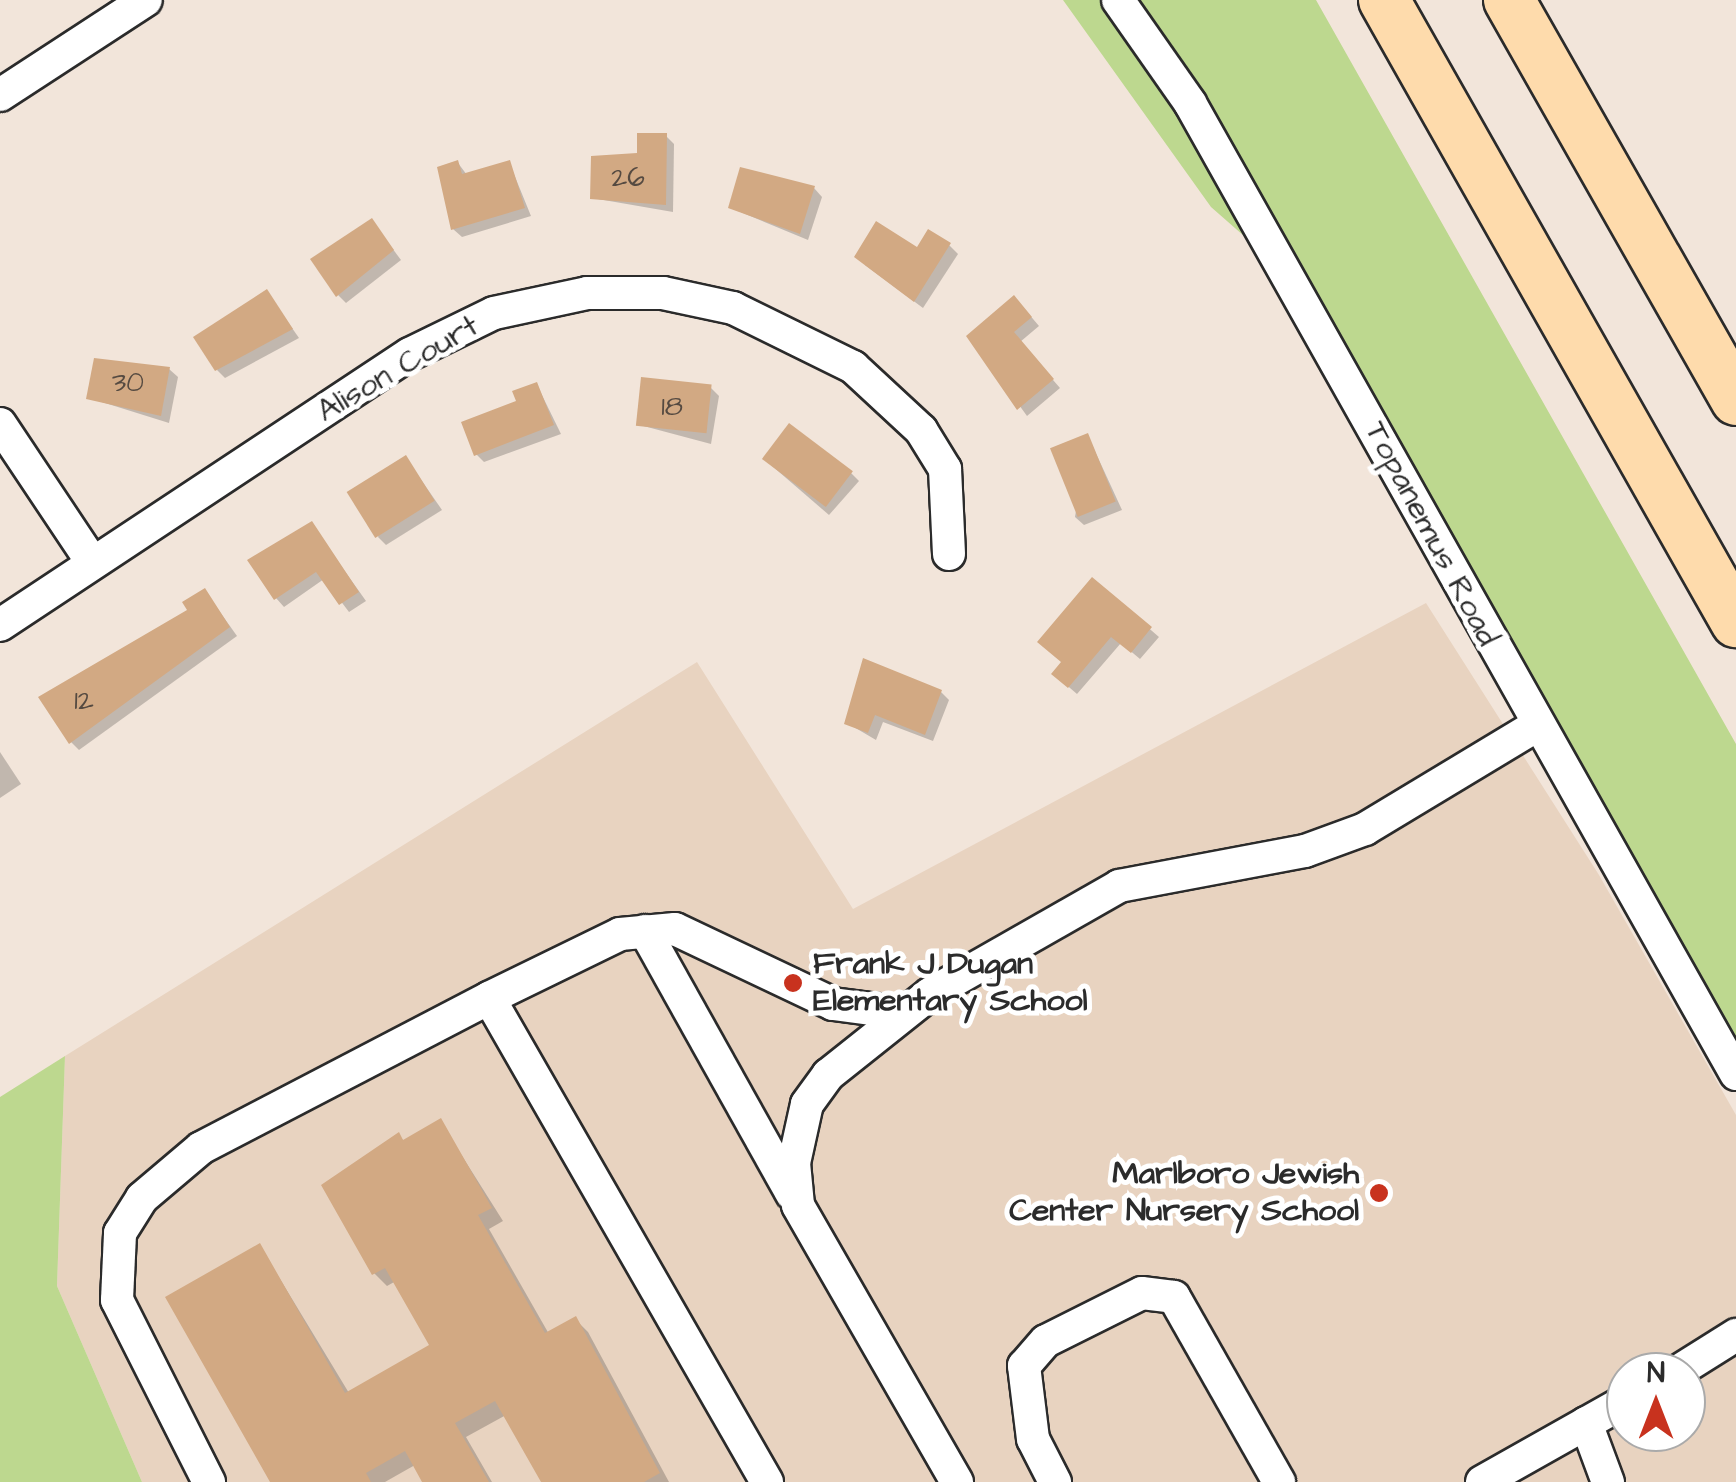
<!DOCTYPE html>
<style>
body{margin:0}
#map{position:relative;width:1736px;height:1482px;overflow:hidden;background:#f2e5da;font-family:"Architects Daughter",sans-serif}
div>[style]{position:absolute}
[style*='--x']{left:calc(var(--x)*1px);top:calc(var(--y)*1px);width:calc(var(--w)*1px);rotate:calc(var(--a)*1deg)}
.built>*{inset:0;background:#e8d3c0}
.green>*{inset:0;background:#bdd88f}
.shadow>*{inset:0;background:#0003}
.building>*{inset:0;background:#d2a983;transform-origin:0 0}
.roads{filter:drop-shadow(2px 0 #2b2b2b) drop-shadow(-2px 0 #2b2b2b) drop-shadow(0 2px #2b2b2b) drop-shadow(0 -2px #2b2b2b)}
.minor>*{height:32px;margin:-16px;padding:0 16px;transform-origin:16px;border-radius:16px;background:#fff}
.highway>*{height:50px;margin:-25px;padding:0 25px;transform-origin:25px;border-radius:25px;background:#fedbac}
.dots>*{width:28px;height:28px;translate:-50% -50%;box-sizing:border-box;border:5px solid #fff;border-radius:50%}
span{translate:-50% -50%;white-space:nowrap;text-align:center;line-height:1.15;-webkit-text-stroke:10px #fff;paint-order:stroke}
.number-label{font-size:28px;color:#554a41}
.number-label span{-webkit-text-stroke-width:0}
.street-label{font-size:32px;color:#2b2b2b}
.poi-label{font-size:32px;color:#2b2b2b;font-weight:700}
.left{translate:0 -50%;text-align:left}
.right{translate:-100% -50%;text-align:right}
.north{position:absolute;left:1606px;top:1352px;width:100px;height:100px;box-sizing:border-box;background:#fff;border:2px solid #aaa;border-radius:50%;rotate:0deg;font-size:28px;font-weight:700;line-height:40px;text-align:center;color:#2b2b2b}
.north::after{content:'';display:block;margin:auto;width:35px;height:45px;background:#c8321e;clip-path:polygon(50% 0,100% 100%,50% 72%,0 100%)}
</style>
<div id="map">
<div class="built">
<div style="clip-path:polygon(evenodd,1426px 603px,1599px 875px,1736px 1115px,1736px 1482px,142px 1482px,57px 1286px,65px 1056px,697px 662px,853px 909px,1426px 603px,1626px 1372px,1686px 1372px,1686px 1432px,1626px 1432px,1626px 1372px)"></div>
</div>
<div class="green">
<div style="clip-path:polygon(1063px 0,1316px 0,1736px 744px,1736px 1040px,1317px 300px,1211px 207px)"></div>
<div style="clip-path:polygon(65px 1056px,57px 1286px,142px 1482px,0 1482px,0 1097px)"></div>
</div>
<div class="shadow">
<div style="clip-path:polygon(666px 136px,674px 144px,673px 212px,592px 198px)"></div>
<div style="clip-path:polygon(509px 162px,531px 216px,462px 237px,453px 229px,458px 163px,467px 175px)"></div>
<div style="clip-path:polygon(814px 188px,822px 197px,808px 240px,731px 208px)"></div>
<div style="clip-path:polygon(372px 221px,401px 260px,346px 303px,338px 295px)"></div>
<div style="clip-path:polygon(949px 245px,958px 254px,923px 308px,865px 265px)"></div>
<div style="clip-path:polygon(267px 292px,299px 338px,225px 378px,217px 370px)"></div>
<div style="clip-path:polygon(1022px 306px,1039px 326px,1020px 342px,1060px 388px,1027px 416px,969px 336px)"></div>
<div style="clip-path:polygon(169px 369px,178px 377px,169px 423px,89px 398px)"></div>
<div style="clip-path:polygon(537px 385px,561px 434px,484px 462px,476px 454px)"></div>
<div style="clip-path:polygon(711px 388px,719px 396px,711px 444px,636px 424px)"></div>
<div style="clip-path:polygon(1088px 436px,1122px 510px,1084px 525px,1075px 517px)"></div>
<div style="clip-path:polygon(406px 458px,442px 510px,386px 545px,378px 537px)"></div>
<div style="clip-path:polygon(771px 465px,851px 473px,859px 481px,829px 515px)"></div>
<div style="clip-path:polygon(312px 525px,366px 601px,349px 612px,324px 579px,284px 607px,276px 598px)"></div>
<div style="clip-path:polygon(1093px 580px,1159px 637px,1140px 659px,1121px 643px,1077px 694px,1063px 682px,1064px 663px)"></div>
<div style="clip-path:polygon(205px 591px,237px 636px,79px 750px,71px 742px)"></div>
<div style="clip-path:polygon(941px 692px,949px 700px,933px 741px,883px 722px,876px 740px,847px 723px)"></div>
<div style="clip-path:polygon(0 752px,21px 784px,0 798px)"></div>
<div style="clip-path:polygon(440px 1121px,503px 1221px,489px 1229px,549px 1334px,575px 1319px,588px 1332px,669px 1482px,543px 1482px,506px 1415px,466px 1437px,492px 1482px,425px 1482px,415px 1465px,385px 1482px,273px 1482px,260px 1246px,349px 1393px,433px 1346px,396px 1281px,387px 1286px,374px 1273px,399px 1136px,405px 1142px)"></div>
</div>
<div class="building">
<div style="clip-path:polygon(637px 133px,667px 133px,666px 205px,590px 199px,591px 156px,637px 153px)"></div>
<div style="clip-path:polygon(458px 160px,462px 174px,510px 160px,525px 208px,451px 230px,437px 167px)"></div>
<div style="clip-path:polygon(740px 167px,815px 186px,800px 234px,728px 208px)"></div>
<div style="clip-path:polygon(372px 218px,394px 250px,336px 297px,310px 259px)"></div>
<div style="clip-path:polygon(876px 221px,917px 247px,928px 229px,951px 243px,914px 302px,854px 257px)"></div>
<div style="clip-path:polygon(267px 289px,293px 329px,215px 371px,193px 337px)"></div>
<div style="clip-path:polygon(1014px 295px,1032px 317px,1014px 332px,1054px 379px,1017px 410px,966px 336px)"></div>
<div style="clip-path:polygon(94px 358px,170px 367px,161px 416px,86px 399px)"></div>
<div style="left:641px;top:377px;width:71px;height:49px;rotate:6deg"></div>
<div style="clip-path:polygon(537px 382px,554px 425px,474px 456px,461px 422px,516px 401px,512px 391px)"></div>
<div style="left:789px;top:423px;width:80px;height:45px;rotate:37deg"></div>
<div style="left:1088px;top:433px;width:74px;height:41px;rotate:68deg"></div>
<div style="left:406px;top:455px;width:54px;height:70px;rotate:58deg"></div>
<div style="clip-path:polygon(312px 521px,359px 592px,339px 605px,316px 572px,274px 600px,247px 560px)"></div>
<div style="clip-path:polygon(1092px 577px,1152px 627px,1131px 653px,1111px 637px,1068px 688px,1051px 674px,1061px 662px,1037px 642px)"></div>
<div style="clip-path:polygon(205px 588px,230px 627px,69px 744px,38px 697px,187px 610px,182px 602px)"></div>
<div style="clip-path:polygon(863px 658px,942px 690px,925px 735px,875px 715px,868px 733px,844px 724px)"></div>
<div style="clip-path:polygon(441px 1118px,492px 1208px,478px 1215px,545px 1333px,576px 1316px,660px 1473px,644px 1482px,541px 1482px,495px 1401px,455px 1423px,489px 1482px,422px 1482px,405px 1451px,366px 1473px,371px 1482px,270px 1482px,165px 1297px,260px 1243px,345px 1393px,429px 1345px,385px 1268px,372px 1275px,321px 1185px,399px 1132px,403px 1140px)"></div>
</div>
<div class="roads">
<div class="minor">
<div style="--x:1118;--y:0;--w:126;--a:55"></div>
<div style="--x:1190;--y:103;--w:1114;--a:60.65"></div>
<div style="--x:0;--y:95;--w:174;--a:-33.1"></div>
<div style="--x:0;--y:424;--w:166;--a:56.3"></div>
<div style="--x:0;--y:625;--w:491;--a:-33.5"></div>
<div style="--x:410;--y:354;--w:93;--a:-26"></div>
<div style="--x:494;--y:313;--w:95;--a:-12.1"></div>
<div style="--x:587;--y:293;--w:76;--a:0"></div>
<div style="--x:663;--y:293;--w:72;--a:12.1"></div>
<div style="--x:733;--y:308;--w:134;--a:26.2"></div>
<div style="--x:853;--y:367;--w:93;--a:42.8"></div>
<div style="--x:921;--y:430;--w:46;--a:58.4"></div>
<div style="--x:945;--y:469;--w:85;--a:87.3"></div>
<div style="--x:645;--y:931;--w:301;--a:60.8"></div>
<div style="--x:1677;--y:1372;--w:70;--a:-32.1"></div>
<div style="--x:1586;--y:1423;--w:63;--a:69.6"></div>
<div style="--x:209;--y:1482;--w:204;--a:-116.8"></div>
<div style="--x:117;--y:1300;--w:67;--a:-87.4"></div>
<div style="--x:120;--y:1233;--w:41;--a:-57.8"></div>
<div style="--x:142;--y:1198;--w:77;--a:-40.3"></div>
<div style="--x:201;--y:1148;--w:325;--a:-27.5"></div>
<div style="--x:767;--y:1482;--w:558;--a:-119.87"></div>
<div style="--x:489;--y:998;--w:146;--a:-26"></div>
<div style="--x:620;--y:934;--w:55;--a:-5.2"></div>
<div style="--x:675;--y:929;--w:175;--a:25.4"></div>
<div style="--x:833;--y:1004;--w:70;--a:7.4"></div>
<div style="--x:957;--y:1482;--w:319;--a:-119.9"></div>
<div style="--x:798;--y:1205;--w:42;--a:-95.4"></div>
<div style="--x:794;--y:1163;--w:60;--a:-77.6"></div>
<div style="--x:807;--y:1104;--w:36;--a:-54"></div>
<div style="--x:828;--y:1075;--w:130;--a:-38.5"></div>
<div style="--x:930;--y:994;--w:218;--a:-29.7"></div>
<div style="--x:1119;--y:886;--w:189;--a:-10.7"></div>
<div style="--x:1305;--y:851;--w:64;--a:-20.1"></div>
<div style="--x:1365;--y:829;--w:200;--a:-31.1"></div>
<div style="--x:1055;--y:1482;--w:48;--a:-117.1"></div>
<div style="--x:1033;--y:1439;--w:74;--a:-97"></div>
<div style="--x:1024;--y:1366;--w:33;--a:-49"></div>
<div style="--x:1046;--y:1341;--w:107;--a:-26.6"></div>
<div style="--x:1142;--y:1293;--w:32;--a:7"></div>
<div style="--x:1174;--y:1297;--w:213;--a:60.4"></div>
<div style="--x:1482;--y:1482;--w:165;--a:-29.4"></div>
</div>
<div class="highway">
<div style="--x:1384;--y:0;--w:715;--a:60.49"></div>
<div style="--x:1509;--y:0;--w:460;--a:60.4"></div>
</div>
</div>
<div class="dots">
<div style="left:793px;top:983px;background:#c8321e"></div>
<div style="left:1379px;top:1193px;background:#c8321e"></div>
</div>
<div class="number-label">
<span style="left:628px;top:178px">26</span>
<span style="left:128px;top:383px">30</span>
<span style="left:672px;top:407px">18</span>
<span style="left:84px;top:701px">12</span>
</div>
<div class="street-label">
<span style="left:398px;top:369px;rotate:-30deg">Alison Court</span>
<span style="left:1431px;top:534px;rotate:62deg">Topanemus Road</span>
</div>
<div class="poi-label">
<span class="left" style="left:813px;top:983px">Frank J Dugan<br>Elementary School</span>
<span class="right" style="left:1359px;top:1193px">Marlboro Jewish<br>Center Nursery School</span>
</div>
<div class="north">N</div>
</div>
